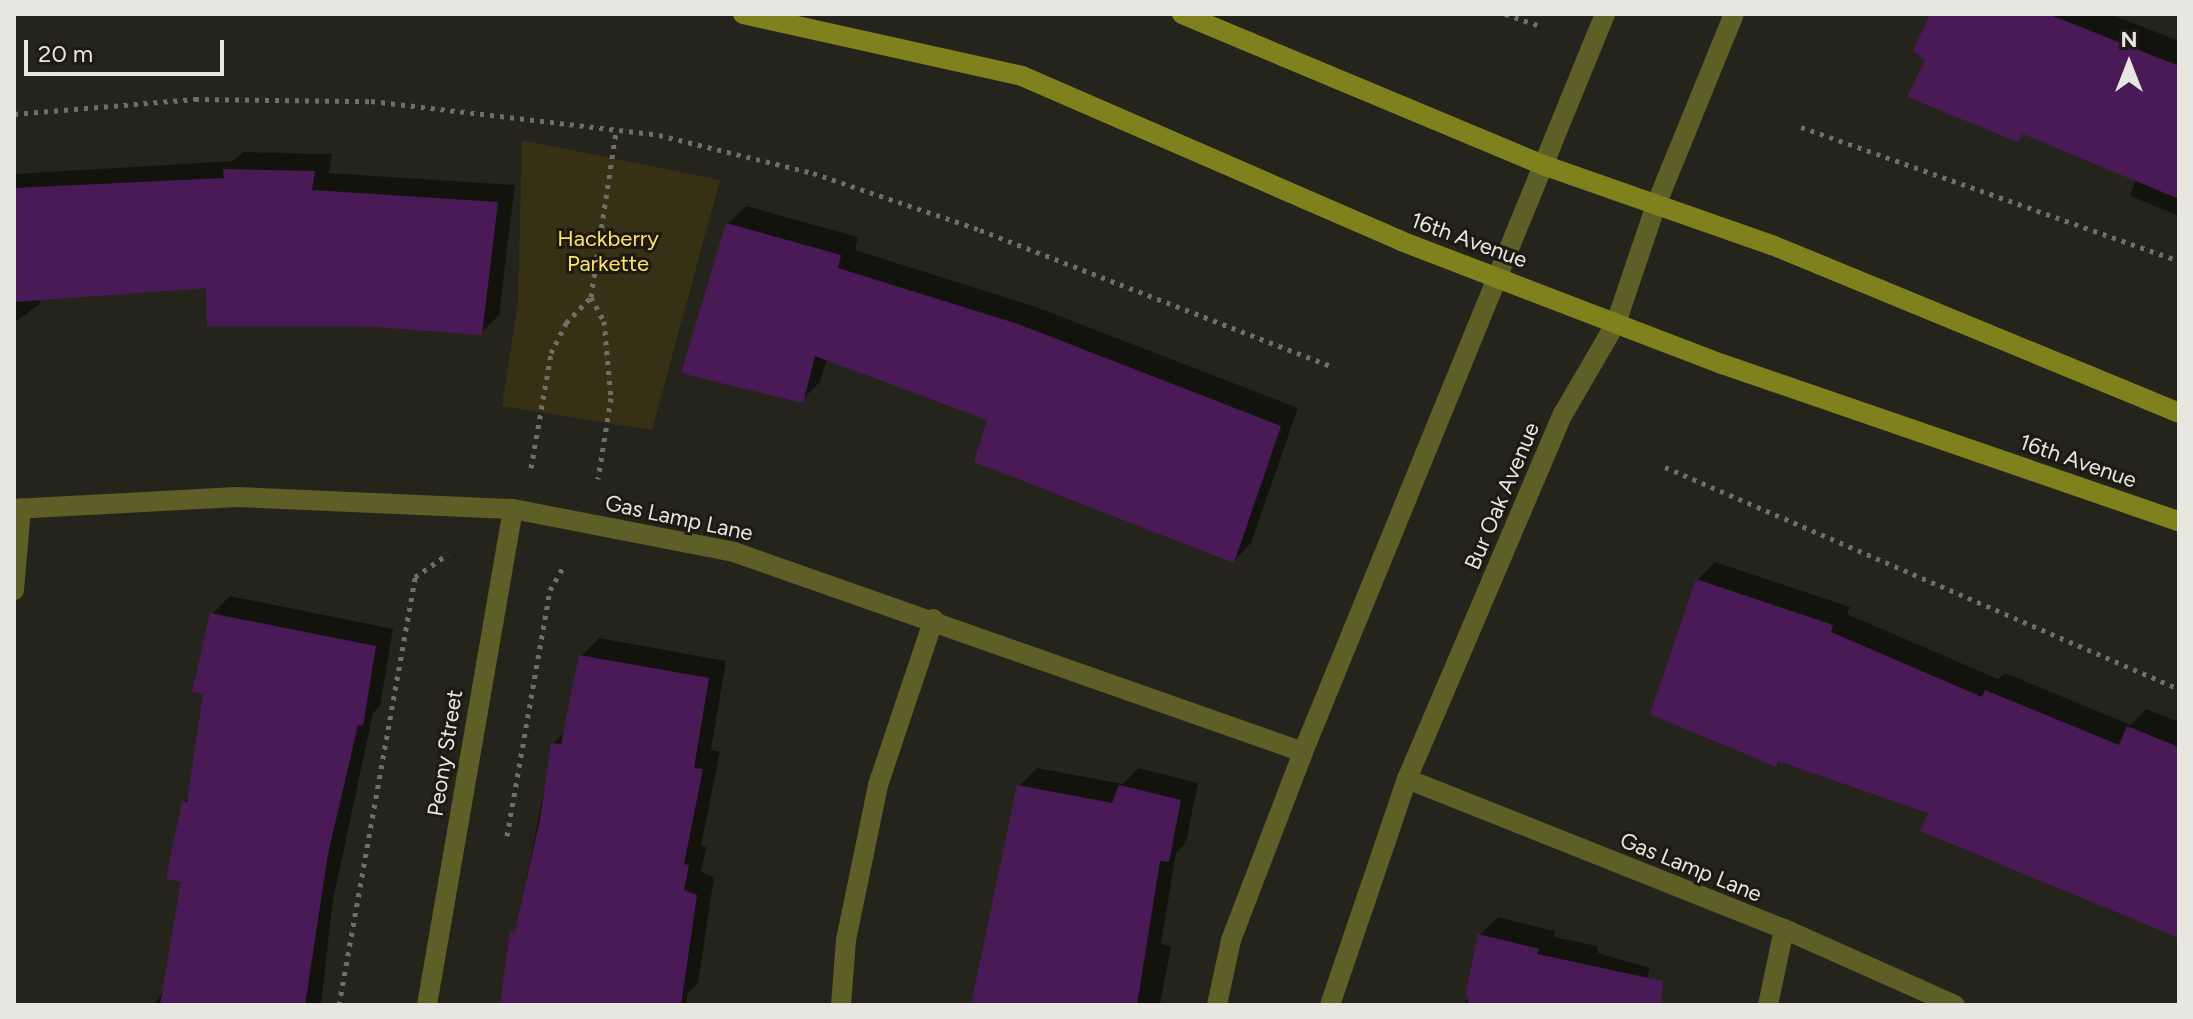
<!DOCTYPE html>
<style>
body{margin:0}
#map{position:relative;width:2193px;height:1019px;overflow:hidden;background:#25241c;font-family:Figtree,sans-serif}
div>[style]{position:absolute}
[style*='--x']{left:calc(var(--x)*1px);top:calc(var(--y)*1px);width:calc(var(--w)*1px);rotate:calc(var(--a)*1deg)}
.green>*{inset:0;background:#363014}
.shadow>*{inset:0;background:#0007}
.building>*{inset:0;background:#4a1a57}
.path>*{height:5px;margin-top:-2.5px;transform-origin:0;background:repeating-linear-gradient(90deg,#6f6e68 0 4px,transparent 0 10px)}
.service>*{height:20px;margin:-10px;padding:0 10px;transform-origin:10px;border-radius:10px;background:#5d5f27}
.minor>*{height:20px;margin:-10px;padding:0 10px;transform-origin:10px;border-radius:10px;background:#5d5f27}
.tertiary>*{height:20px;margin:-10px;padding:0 10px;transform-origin:10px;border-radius:10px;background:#5d5f27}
.secondary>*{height:20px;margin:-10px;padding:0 10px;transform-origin:10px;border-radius:10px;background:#7e811c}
span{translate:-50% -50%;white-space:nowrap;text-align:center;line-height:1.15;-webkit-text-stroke:6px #1c1a12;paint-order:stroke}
.park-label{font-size:22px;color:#fbe36a}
.street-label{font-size:22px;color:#e7e6e1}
.frame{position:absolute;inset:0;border:16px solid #e7e6e1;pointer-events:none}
.north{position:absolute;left:2089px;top:24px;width:80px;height:80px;-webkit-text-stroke:6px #1c1a12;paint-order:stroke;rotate:0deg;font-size:22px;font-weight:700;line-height:32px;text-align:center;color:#e7e6e1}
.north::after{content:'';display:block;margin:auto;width:28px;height:36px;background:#e7e6e1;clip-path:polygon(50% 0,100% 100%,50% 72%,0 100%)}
.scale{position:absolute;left:24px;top:40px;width:200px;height:36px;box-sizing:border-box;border:4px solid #e7e6e1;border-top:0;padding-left:10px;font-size:24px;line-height:28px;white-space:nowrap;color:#e7e6e1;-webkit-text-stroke:6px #1c1a12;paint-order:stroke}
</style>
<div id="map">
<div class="green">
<div style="clip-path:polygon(522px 140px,720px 180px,652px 430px,502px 406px,518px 302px)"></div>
</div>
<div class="shadow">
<div style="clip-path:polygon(1932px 14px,2110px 14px,2179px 41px,2179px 216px,2130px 196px,2136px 179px,1927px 59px)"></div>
<div style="clip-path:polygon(243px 152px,332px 154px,329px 173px,515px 185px,499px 315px,481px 333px,208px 286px,39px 298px,40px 304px,14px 323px,14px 174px,233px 161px)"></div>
<div style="clip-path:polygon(746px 206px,858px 237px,855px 250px,1036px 307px,1298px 408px,1251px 543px,1234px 561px,989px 419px,827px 359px,820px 382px,802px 400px,728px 224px)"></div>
<div style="clip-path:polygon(1715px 562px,1850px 607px,1847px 614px,1998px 679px,2005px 673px,2131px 725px,2146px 709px,2179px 722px,2179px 929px,1931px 812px,1780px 760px,1775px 765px,1697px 580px)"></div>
<div style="clip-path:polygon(230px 596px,393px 629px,380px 706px,373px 713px,333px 900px,321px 1005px,154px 1005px,166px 986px,183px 880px,184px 802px,190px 796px,206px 692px,212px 614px)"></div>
<div style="clip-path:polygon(599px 638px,726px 661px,711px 750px,720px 752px,701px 846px,706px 847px,701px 872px,714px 877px,698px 983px,687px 994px,687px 1005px,502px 1005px,553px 744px,565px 731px,581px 656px)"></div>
<div style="clip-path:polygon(1037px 768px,1123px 784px,1138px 768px,1198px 783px,1186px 842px,1176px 853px,1161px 944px,1171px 946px,1160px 1005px,974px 1005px,1019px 786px)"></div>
<div style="clip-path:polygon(1498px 917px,1555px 931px,1554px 937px,1597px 946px,1598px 953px,1650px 968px,1646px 981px,1656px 1005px,1466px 1005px,1480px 935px)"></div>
</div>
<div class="building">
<div style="clip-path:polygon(1930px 14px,2048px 14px,2179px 66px,2179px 199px,2023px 134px,2018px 142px,1907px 97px,1925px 60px,1913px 51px)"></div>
<div style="clip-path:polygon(223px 169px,315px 171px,312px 190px,498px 202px,482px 335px,362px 326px,207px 326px,206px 288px,14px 302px,14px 188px,224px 178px)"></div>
<div style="clip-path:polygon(726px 223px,841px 255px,838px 268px,1018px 324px,1281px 426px,1234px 563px,974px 462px,987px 420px,815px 356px,803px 403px,681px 373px)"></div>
<div style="clip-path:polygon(1696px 579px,1833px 625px,1831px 632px,1982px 697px,1985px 690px,2119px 745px,2127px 726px,2179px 747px,2179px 938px,1920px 831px,1928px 813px,1778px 761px,1776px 767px,1650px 714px)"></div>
<div style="clip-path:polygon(210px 613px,376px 646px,363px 726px,358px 725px,328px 854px,305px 1005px,160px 1005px,181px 882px,166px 879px,182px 801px,187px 802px,203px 694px,192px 692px)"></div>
<div style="clip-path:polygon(579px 655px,709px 678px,694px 768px,703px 769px,684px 864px,689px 865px,684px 890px,697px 895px,681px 1005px,500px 1005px,510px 931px,515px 932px,540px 819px,551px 743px,561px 744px)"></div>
<div style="clip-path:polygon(1017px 785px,1112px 803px,1119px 785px,1181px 800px,1169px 862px,1160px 861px,1137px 1005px,971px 1005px)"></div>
<div style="clip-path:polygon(1478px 934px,1539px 949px,1537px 954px,1663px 981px,1661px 1005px,1469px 1005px,1466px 992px)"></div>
</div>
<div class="path">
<div style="--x:1505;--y:14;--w:36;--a:19"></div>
<div style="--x:14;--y:114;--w:182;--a:-4.7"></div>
<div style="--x:195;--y:99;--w:176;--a:0.7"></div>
<div style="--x:371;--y:101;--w:290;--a:6.7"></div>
<div style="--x:659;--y:135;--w:159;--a:13.9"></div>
<div style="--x:813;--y:173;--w:176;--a:18.8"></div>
<div style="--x:980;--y:230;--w:380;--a:21.2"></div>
<div style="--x:1801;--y:127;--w:401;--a:19.5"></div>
<div style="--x:591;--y:297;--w:27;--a:62"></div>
<div style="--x:604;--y:321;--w:77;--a:84.8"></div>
<div style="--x:611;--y:398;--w:82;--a:99.1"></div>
<div style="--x:1665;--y:467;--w:560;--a:23.36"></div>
<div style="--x:531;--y:468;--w:117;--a:-80.1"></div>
<div style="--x:551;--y:353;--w:34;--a:-63"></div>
<div style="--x:566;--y:323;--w:36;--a:-46"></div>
<div style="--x:591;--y:297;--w:168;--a:-81.4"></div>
<div style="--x:507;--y:836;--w:250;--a:-80.1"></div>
<div style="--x:550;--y:590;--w:28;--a:-60"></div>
<div style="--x:339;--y:1005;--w:435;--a:-79.9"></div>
<div style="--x:415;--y:577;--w:40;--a:-34.9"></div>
</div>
<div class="service">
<div style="--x:14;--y:590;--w:82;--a:-85.1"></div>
<div style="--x:841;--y:1005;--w:65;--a:-85.6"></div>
<div style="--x:846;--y:940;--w:158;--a:-78.3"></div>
<div style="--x:878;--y:785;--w:175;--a:-71.4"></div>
<div style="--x:1768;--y:1005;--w:78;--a:-78.1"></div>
</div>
<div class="minor">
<div style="--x:14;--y:509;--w:223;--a:-3.1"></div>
<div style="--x:237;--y:497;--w:276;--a:2.5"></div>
<div style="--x:513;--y:509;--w:225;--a:11"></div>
<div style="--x:734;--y:552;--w:603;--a:19.37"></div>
<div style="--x:1407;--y:779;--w:406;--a:21.7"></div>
<div style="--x:1784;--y:929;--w:187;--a:24"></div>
<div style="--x:427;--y:1005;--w:503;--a:-80.16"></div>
</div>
<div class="tertiary">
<div style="--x:1217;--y:1005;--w:66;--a:-77.8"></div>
<div style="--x:1231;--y:940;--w:201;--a:-69"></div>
<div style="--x:1303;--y:752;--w:797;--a:-67.74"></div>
<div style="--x:1330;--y:1005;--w:239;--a:-71.2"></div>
<div style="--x:1407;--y:779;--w:397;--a:-66.9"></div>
<div style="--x:1563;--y:414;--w:105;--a:-59.8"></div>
<div style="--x:1616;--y:323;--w:125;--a:-71.3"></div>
<div style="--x:1656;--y:205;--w:206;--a:-67.8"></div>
</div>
<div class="secondary">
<div style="--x:743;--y:14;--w:286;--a:12.5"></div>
<div style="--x:1022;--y:76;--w:413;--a:23.5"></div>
<div style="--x:1401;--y:241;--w:344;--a:21"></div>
<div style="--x:1722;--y:364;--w:483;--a:19"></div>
<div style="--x:1182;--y:14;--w:394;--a:22.7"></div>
<div style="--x:1546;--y:166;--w:239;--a:19.3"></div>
<div style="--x:1772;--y:245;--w:440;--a:22.4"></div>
</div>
<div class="park-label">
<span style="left:608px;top:251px">Hackberry<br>Parkette</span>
</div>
<div class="street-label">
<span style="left:1469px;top:240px;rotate:20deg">16th Avenue</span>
<span style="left:2078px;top:461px;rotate:19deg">16th Avenue</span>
<span style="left:1502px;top:496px;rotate:-67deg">Bur Oak Avenue</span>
<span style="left:679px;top:518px;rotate:12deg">Gas Lamp Lane</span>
<span style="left:445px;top:753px;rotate:-81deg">Peony Street</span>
<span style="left:1691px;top:867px;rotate:22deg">Gas Lamp Lane</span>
</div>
<div class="frame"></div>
<div class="north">N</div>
<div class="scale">20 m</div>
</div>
